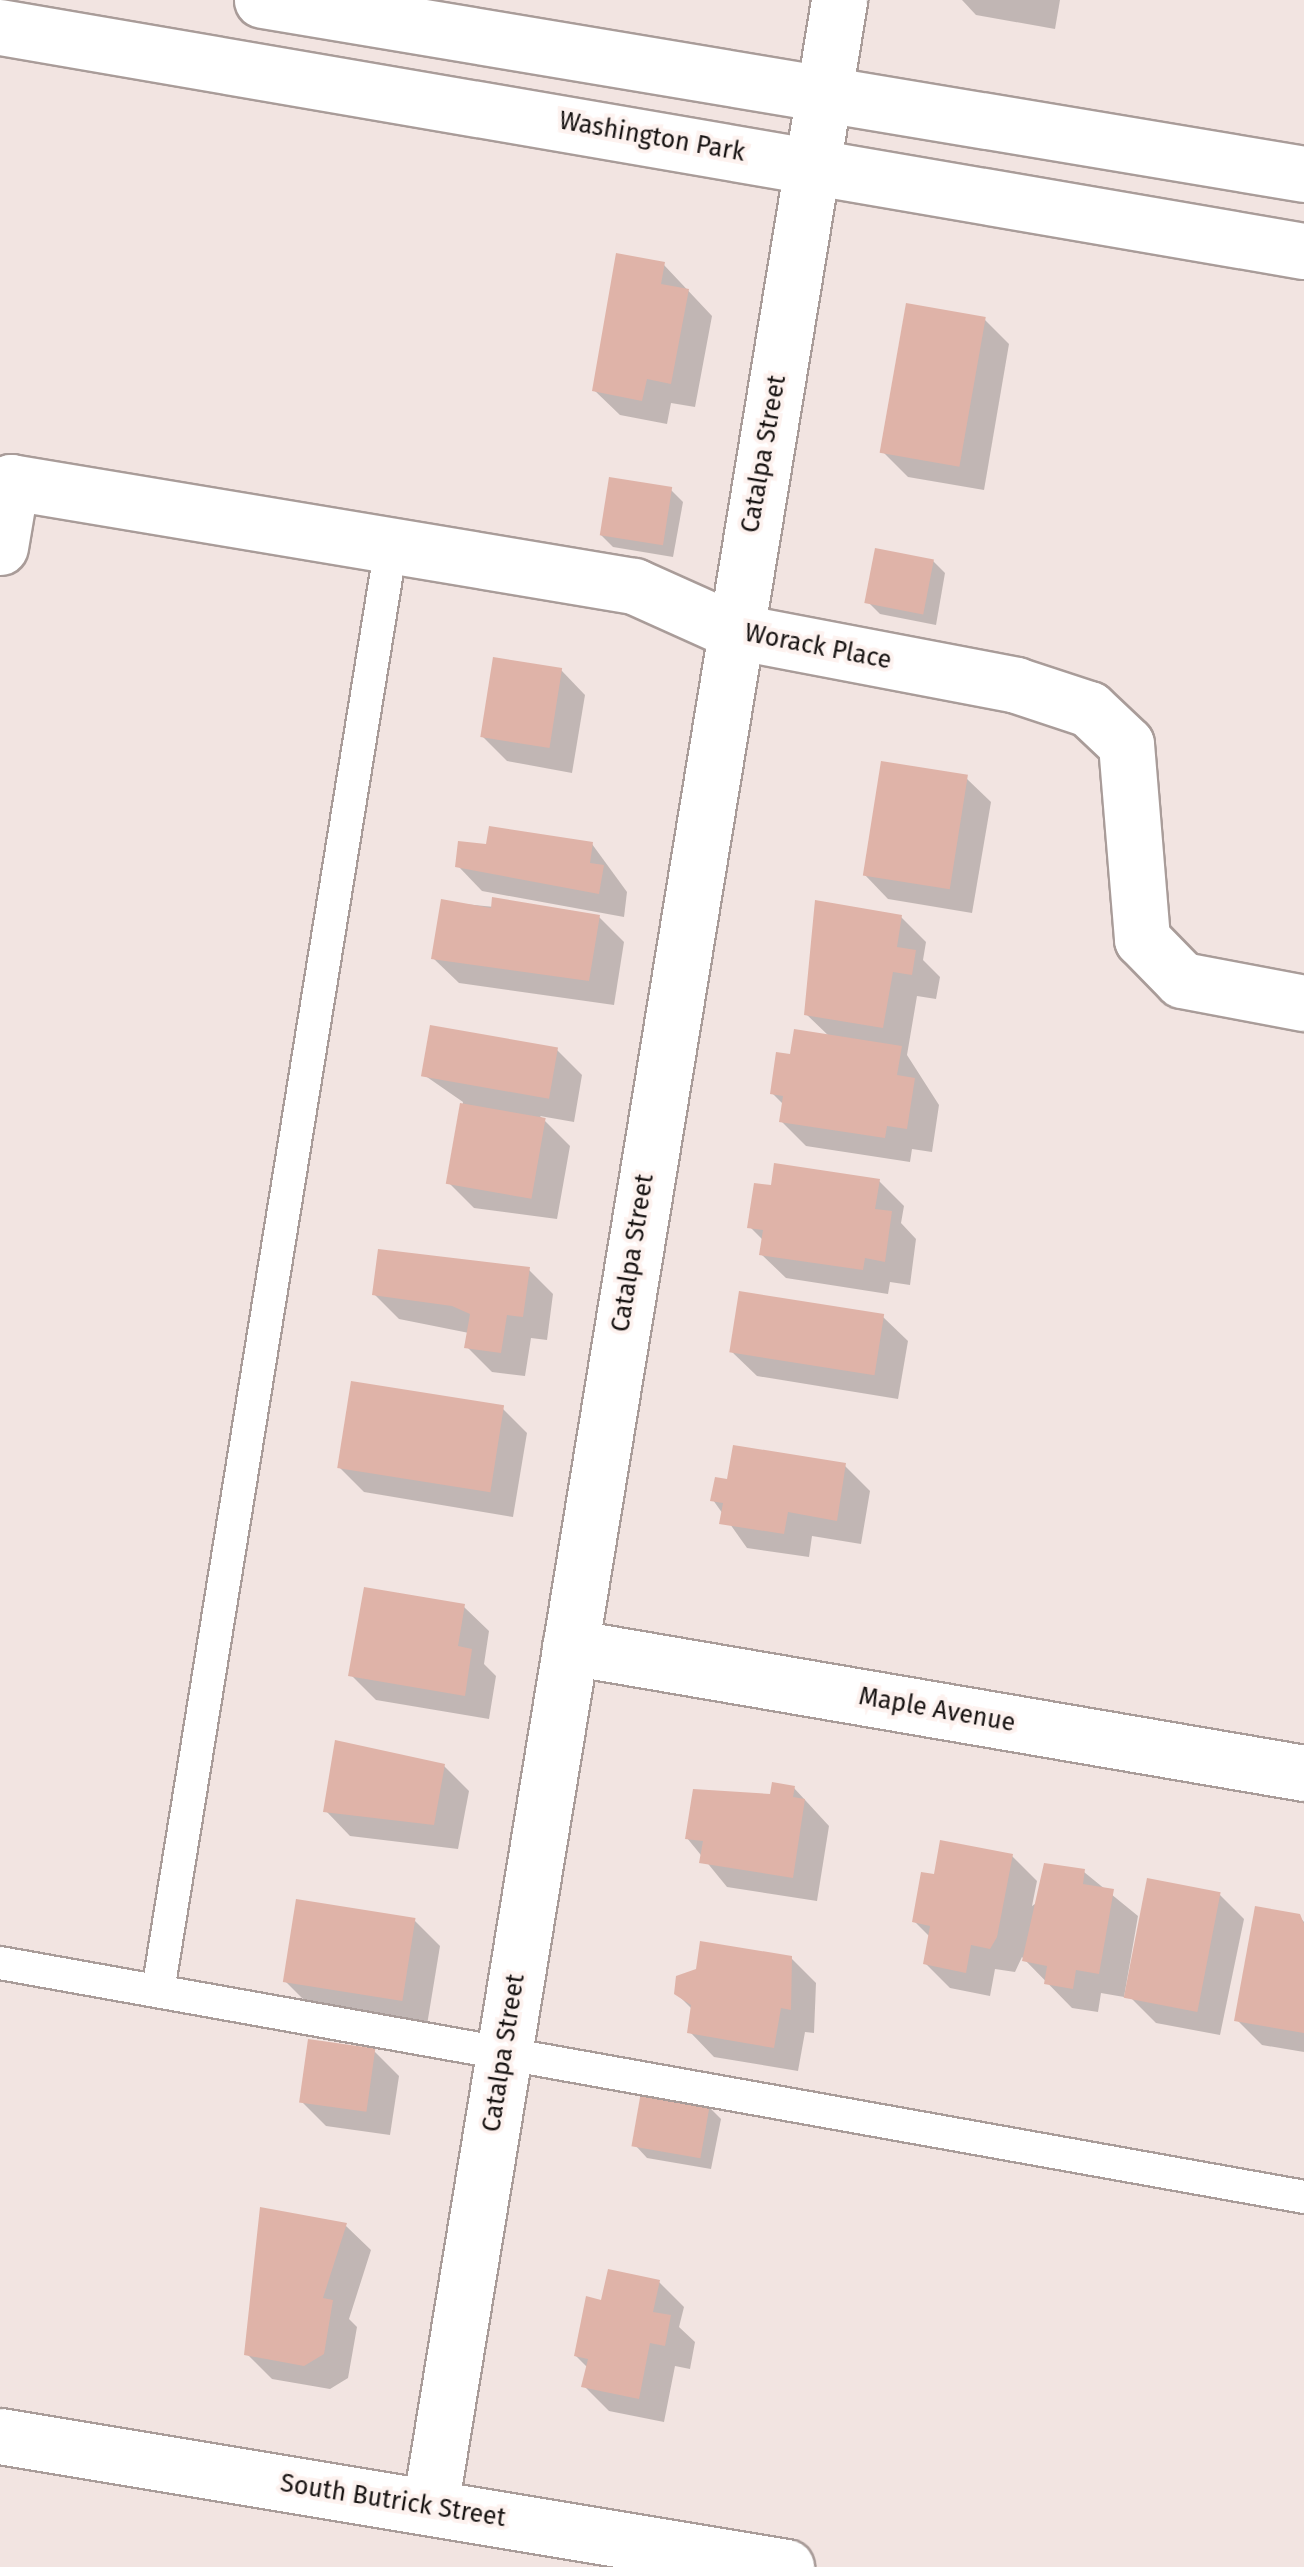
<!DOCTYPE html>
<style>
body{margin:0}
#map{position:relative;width:1304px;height:2567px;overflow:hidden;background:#f2e4e1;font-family:"Fira Sans",sans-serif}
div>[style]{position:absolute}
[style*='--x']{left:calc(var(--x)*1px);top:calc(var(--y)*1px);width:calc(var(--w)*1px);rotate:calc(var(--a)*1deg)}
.shadow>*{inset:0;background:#0003}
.building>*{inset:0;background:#dfb3a8;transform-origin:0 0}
.roads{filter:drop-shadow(2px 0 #a99c99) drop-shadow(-2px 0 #a99c99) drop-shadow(0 2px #a99c99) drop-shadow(0 -2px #a99c99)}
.service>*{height:32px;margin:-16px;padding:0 16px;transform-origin:16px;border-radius:16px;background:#fff}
.minor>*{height:55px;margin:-27.5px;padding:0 27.5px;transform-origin:27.5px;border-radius:27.5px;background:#fff}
.tertiary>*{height:55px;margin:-27.5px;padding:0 27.5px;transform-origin:27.5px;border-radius:27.5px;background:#fff}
span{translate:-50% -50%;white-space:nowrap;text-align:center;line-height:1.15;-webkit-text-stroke:8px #fdf2ef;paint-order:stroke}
.street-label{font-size:25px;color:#171312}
</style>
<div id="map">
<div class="shadow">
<div style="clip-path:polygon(962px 0,1060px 0,1055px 29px,976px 15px)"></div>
<div style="clip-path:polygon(664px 265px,712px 316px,695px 407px,671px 403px,667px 424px,620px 415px,595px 391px)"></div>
<div style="clip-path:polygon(984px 319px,1009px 344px,984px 490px,908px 477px,883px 452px)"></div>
<div style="clip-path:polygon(671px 490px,683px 502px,673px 557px,613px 547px,601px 535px)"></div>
<div style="clip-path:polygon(933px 561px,945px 573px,936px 625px,880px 614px,868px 602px)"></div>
<div style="clip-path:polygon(561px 670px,585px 695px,572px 773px,507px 761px,482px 736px)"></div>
<div style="clip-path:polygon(966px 778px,991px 802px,972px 913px,888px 899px,864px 874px)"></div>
<div style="clip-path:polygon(592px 844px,627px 892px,624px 917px,482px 891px,458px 866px,488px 847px)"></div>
<div style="clip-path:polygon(443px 902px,599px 917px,624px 942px,614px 1005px,459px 983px,434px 959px)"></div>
<div style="clip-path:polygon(901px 917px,926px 942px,923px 960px,940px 977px,936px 999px,917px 996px,907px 1055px,939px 1105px,932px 1152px,912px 1149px,910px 1162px,806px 1146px,781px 1121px,784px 1105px,772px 1093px,792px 1057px,830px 1037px,806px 1014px)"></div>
<div style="clip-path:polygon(557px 1050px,582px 1075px,574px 1122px,540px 1116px,570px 1146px,557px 1219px,474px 1208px,449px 1183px,463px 1102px,424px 1075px)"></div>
<div style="clip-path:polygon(879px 1181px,904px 1206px,901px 1223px,916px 1239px,910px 1285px,890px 1282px,888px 1294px,786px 1278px,761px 1254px,763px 1240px,750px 1227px,773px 1188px)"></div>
<div style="clip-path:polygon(529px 1270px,553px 1294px,547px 1340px,531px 1338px,525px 1376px,492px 1372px,467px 1347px,469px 1333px,399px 1319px,374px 1294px)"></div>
<div style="clip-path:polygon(883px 1317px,908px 1341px,898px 1399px,757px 1376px,732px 1352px)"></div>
<div style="clip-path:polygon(502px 1408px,527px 1433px,513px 1517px,364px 1492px,339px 1467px)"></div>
<div style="clip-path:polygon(845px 1466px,870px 1491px,861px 1544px,812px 1536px,809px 1557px,747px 1548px,713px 1500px,729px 1482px)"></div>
<div style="clip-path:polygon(464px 1607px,489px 1631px,484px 1664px,496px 1676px,489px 1719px,376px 1700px,351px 1675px)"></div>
<div style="clip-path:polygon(444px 1766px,469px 1791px,458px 1849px,350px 1836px,326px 1811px)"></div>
<div style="clip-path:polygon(794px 1788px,829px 1826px,817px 1901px,727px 1887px,687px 1838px)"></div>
<div style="clip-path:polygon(1012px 1856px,1037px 1881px,1032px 1906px,1084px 1872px,1138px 1916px,1124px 1997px,1101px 1993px,1098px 2012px,1072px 2008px,1022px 1957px,1015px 1972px,995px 1969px,990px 1996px,950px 1988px,925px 1963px,930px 1937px,914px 1921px,936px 1877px)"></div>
<div style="clip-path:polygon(1219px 1894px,1244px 1919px,1220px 2035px,1156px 2023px,1131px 1998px)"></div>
<div style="clip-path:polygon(1299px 1916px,1304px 1922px,1304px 2052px,1262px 2045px,1237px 2020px)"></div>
<div style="clip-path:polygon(415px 1921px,440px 1946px,427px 2025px,310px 2006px,285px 1981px)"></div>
<div style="clip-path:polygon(791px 1958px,816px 1983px,814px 2033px,805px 2032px,798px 2071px,714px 2057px,690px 2032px,693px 2010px,676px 1993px)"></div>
<div style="clip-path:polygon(374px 2051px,399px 2076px,390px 2135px,326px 2126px,301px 2101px)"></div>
<div style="clip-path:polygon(708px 2106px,721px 2119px,711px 2169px,647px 2158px,635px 2145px)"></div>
<div style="clip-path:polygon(262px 2210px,346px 2226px,371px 2250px,349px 2319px,357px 2327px,348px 2378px,330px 2389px,272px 2379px,247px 2354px)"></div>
<div style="clip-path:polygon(659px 2282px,684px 2307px,679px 2327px,695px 2342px,690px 2369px,675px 2366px,664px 2422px,609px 2411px,584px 2386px,588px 2368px,576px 2356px)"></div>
</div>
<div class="building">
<div style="clip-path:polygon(616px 253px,665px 262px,661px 284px,689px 289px,671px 384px,647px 379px,642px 401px,592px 391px)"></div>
<div style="left:906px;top:303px;width:81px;height:152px;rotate:10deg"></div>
<div style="left:609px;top:477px;width:64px;height:59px;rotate:9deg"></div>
<div style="left:875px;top:548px;width:60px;height:56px;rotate:11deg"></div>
<div style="left:493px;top:657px;width:70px;height:81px;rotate:9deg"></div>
<div style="left:881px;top:761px;width:88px;height:116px;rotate:9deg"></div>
<div style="clip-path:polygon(489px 826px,593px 842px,590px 863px,604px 865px,599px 894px,455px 867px,458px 841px,486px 844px)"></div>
<div style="clip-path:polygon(492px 897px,600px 915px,589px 981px,431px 959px,441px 899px,491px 908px)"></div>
<div style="clip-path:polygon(815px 900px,902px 915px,897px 947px,916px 950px,912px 975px,893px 972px,883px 1028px,804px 1015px)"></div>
<div style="left:430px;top:1025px;width:130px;height:52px;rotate:10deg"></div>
<div style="clip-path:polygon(794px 1029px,902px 1046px,897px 1075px,915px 1078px,907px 1129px,887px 1126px,885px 1138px,779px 1122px,783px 1096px,770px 1094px,776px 1052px,790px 1054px)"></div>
<div style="left:460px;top:1103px;width:87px;height:82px;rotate:10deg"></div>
<div style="clip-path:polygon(774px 1163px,880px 1179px,875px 1209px,892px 1211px,885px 1262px,865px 1258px,863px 1270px,759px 1255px,763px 1230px,747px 1228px,754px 1183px,771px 1185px)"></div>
<div style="clip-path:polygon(378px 1249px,530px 1267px,523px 1317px,507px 1315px,501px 1353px,464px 1348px,470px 1314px,452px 1306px,372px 1295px)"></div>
<div style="left:739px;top:1291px;width:147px;height:62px;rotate:9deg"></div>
<div style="left:351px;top:1381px;width:155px;height:88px;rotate:9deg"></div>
<div style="clip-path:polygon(733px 1445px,846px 1463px,837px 1521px,788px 1512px,784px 1534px,719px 1524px,723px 1503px,710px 1501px,715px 1477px,727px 1479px)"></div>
<div style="clip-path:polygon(364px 1587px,465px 1604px,458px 1646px,472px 1649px,465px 1696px,348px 1676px)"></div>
<div style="clip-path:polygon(335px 1740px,445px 1764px,434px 1825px,323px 1812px)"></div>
<div style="clip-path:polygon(772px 1782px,795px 1786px,793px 1797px,805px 1799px,793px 1878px,699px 1863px,703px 1841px,685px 1839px,693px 1789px,770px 1794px)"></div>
<div style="clip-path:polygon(940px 1840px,1013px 1854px,997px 1937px,990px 1949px,971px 1945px,966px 1973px,923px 1964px,930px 1926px,912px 1922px,921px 1872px,934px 1874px)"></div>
<div style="clip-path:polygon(1044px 1863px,1085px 1869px,1083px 1884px,1114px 1889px,1099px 1974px,1076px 1970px,1073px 1989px,1044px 1984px,1047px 1966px,1022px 1961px)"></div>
<div style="left:1147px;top:1878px;width:75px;height:122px;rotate:11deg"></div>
<div style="left:296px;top:1899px;width:121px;height:84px;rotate:9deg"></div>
<div style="clip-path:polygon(1255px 1906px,1300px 1914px,1304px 1924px,1304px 2033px,1234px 2021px)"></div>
<div style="clip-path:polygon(700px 1941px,792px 1956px,791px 2010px,781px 2008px,774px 2048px,687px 2033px,691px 2005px,674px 1994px,676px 1976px,696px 1969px)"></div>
<div style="left:308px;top:2039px;width:68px;height:64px;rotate:8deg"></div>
<div style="left:641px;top:2092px;width:70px;height:55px;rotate:10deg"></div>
<div style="clip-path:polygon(260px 2207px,347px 2223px,323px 2298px,333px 2300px,324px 2354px,304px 2366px,244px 2355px)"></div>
<div style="clip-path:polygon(608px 2269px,660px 2280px,653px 2312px,671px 2315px,665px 2346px,650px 2343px,639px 2399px,581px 2387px,588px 2359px,574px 2356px,586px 2296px,601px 2300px)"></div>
</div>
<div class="roads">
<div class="service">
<div style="--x:0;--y:1963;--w:1325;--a:10.17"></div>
<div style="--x:158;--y:1991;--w:1464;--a:-80.84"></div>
</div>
<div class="minor">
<div style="--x:262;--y:0;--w:1056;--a:9.48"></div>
<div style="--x:0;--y:27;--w:1323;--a:9.75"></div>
<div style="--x:0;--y:547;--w:66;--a:-80.4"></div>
<div style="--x:11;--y:482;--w:632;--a:9.48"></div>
<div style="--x:634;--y:586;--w:110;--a:24.2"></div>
<div style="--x:734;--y:631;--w:287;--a:10.8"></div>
<div style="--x:1016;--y:685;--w:77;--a:18.2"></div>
<div style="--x:1089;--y:709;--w:51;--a:43.4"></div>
<div style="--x:1126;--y:744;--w:196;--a:85.3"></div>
<div style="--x:1142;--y:939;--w:57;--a:45.7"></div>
<div style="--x:1182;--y:980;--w:124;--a:10.7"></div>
<div style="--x:570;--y:1647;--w:745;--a:9.74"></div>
<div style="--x:430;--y:2507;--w:2540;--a:-80.73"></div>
</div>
<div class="tertiary">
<div style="--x:0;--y:2436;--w:797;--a:9.46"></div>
</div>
</div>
<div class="street-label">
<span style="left:652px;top:137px;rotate:10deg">Washington Park</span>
<span style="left:764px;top:454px;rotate:-80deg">Catalpa Street</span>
<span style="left:818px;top:647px;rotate:11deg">Worack Place</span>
<span style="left:633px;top:1253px;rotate:-81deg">Catalpa Street</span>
<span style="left:937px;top:1710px;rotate:10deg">Maple Avenue</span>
<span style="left:504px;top:2053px;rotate:-81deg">Catalpa Street</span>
<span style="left:393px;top:2501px;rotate:9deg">South Butrick Street</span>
</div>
</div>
